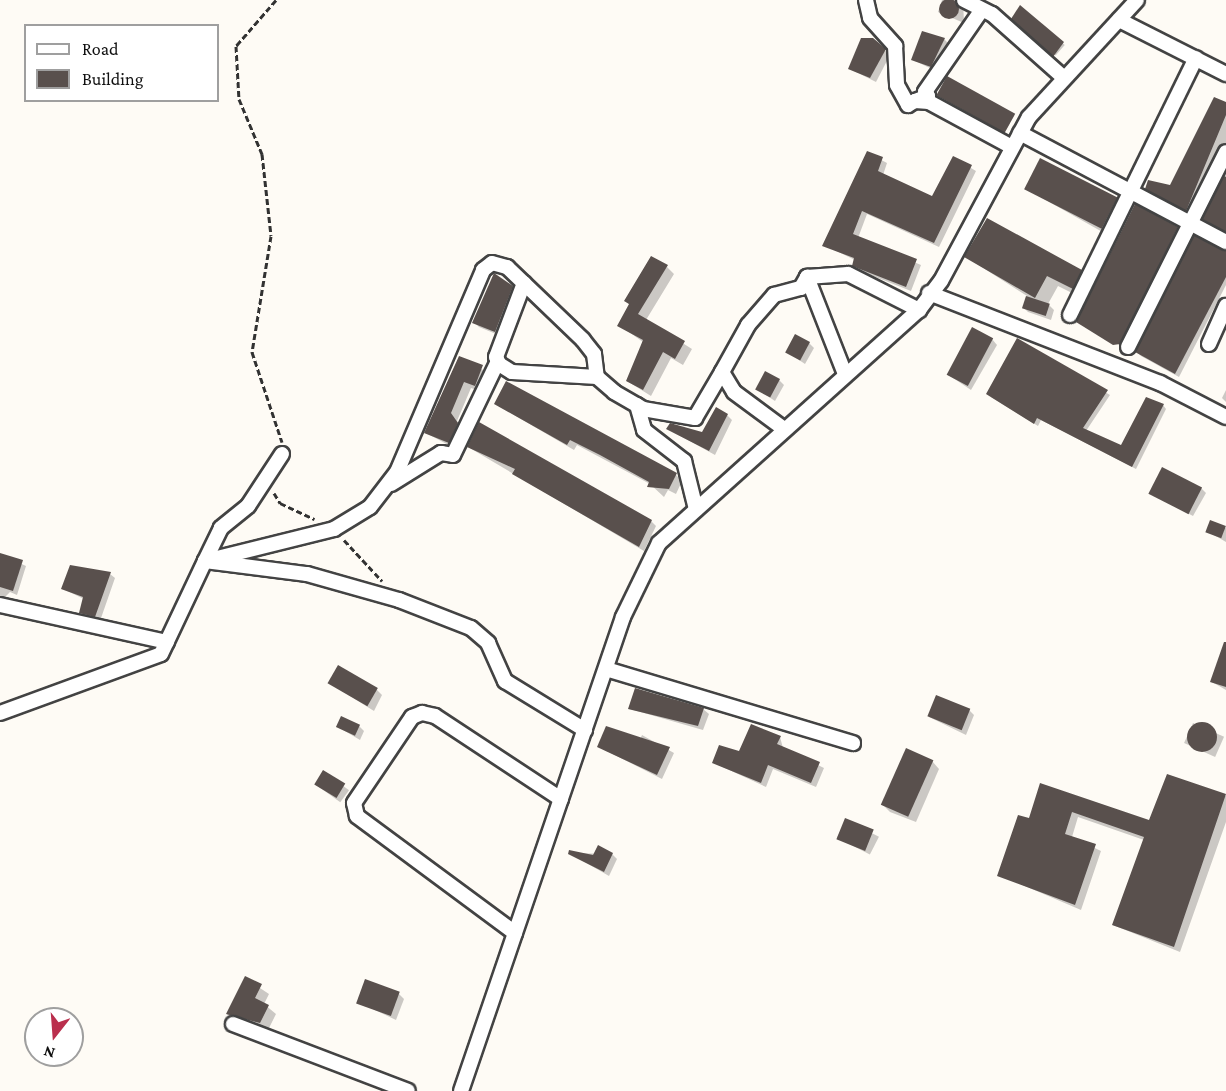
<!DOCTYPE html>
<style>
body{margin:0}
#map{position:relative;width:1226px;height:1091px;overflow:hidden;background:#fefbf5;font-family:"Crimson Pro",serif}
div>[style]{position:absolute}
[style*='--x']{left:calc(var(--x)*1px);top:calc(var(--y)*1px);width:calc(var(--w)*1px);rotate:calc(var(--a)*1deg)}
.shadow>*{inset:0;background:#0003;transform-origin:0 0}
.building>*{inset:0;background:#59504d;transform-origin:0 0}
.round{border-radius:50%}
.path>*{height:3px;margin-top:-1.5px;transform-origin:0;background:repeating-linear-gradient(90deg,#323232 0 6px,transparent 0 9px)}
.roads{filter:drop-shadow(2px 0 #434343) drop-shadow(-2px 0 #434343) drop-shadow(0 2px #434343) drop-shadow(0 -2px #434343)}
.street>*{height:14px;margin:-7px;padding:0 7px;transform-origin:7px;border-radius:7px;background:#fff}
span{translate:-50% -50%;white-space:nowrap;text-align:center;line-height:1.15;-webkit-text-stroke:6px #fff;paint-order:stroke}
.legend{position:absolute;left:24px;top:24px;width:195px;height:78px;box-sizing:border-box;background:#fff;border:2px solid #9f9f9f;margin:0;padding:8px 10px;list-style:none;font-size:18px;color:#101010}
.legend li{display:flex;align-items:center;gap:12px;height:30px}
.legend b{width:30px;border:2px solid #9f9f9f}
.north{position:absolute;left:24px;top:1007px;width:60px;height:60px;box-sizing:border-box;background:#fff;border:2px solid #9f9f9f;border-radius:50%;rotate:197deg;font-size:16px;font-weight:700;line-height:24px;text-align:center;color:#101010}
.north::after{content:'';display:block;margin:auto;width:21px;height:27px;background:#ba2f4d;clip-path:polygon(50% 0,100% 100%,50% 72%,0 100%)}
</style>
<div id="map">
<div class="shadow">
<div style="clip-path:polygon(942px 0,963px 0,964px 23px,938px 12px)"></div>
<div style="left:1021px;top:7px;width:58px;height:14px;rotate:41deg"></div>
<div style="clip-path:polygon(873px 39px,890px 55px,876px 82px,850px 69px)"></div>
<div style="clip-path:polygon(944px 39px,949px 44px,936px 71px,913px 60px)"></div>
<div style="left:948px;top:78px;width:76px;height:18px;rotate:29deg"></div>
<div style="clip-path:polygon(1226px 104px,1226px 149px,1190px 214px,1151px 193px,1147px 189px,1171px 187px)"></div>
<div style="clip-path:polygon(868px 153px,887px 163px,883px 175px,933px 198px,954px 158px,976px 171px,939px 247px,867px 214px,858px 238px,921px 265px,911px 291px,858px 270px,855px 260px,824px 245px)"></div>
<div style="clip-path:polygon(1226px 169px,1226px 232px,1204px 219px)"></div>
<div style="clip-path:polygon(1028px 190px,1117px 198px,1121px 203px,1106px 234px)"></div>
<div style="clip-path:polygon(988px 220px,1081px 271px,1092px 282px,1084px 299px,1058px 286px,1048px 304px,1054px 310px,1051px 320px,1028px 312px,1023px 307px,1027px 296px,966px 257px)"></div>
<div style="clip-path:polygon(1177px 228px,1182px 233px,1125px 348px,1077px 322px)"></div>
<div style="clip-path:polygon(1226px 250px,1226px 285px,1179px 377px,1141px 356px,1137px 352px)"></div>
<div style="clip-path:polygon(667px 267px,674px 274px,646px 320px,692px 349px,683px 365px,671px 358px,651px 396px,627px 381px,643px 342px,619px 325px,630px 305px,626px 301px)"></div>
<div style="clip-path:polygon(512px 287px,518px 292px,501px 336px,479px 327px,474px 322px)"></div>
<div style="clip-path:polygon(992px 339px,997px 345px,971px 390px,947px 374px)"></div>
<div style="clip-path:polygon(1018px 340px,1110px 395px,1086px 431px,1122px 447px,1163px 405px,1166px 409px,1136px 469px,1041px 420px,1038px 426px,991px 397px)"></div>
<div style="clip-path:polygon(809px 343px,814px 348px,805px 364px,787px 352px)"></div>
<div style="clip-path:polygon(460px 358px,489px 373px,482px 392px,471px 388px,457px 421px,464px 431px,456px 449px,426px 433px)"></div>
<div style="clip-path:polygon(779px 380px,784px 385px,775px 401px,757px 389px)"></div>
<div style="clip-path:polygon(1226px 390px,1226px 402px,1222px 398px)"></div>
<div style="clip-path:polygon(497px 405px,676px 475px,682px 481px,676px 494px,668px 490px,664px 497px,650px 484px,577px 445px,574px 450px)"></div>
<div style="clip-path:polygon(727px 415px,732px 420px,715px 455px,668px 429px,703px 434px)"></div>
<div style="clip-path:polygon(468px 447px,651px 521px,656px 526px,644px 551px)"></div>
<div style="clip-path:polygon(1201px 488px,1206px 493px,1193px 516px,1150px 493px)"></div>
<div style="clip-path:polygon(1211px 522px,1226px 528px,1226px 542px,1207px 531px)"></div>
<div style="clip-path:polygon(0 554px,26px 566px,17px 595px,10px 592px,0 602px)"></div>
<div style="clip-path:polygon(110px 574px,115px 578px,100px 621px,85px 617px,80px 613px,84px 599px,63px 589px)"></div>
<div style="clip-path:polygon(1226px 648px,1226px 690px,1212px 682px)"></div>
<div style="clip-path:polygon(329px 683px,377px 690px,382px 695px,374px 711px)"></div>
<div style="clip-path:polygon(630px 709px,703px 709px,709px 714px,703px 730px)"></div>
<div style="clip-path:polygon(969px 710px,974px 715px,966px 735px,929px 717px)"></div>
<div style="left:1193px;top:723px;width:34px;height:22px;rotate:24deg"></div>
<div style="clip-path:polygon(359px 726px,364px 731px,360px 740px,338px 727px)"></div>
<div style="clip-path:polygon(642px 735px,674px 753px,662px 779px,599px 747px,639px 742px)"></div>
<div style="clip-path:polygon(780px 737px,783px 748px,824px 768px,816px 787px,773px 769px,766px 787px,714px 763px)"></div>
<div style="clip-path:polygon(932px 761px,939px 769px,916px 822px,890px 812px,883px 805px)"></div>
<div style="left:324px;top:772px;width:31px;height:15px;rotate:36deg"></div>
<div style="clip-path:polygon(1168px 776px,1226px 796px,1226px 822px,1180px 952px,1113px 925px,1144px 840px,1078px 817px,1072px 837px,1101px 851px,1081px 910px,999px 875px,1029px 820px,1041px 785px,1150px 822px)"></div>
<div style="left:846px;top:820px;width:37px;height:20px;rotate:27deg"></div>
<div style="clip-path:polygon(569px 853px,612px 854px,617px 859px,609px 876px)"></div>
<div style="clip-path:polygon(245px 978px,269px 994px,264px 1004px,276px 1014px,268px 1030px,235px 1022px,227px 1014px)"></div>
<div style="clip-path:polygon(399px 994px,404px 999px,396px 1020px,358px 1002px)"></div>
</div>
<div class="building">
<div class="round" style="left:939px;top:-1px;width:20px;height:20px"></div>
<div style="clip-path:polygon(1020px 5px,1064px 42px,1053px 57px,1011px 19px)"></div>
<div style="clip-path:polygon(922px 31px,945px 38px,931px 67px,911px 60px)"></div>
<div style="clip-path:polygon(861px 38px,873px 38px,886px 49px,870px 78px,848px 69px)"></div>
<div style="left:947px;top:76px;width:78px;height:22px;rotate:29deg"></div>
<div style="clip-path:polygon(1214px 97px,1226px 102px,1226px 115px,1186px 211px,1145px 189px,1148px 180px,1170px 185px)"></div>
<div style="clip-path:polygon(867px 151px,883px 157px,878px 171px,932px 196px,953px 156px,972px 165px,934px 243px,862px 211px,853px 234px,917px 259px,906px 287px,852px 266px,854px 258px,822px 246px)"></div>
<div style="left:1040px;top:158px;width:87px;height:35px;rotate:27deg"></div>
<div style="clip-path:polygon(1224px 176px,1226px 177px,1226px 232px,1202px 219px)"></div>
<div style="clip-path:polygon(1135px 204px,1178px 227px,1120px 344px,1113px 345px,1076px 322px)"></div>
<div style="clip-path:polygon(987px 218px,1082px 270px,1073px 289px,1047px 276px,1035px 298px,964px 257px)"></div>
<div style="clip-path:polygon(1194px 235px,1226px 251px,1226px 277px,1175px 374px,1135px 352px)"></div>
<div style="clip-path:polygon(651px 256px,668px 265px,638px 314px,685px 341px,675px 359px,663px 352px,643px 390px,626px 381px,643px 340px,617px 326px,629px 304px,624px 301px)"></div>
<div style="clip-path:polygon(494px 273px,513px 286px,495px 332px,472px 323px)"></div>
<div style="left:1026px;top:296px;width:25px;height:13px;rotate:18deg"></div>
<div style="left:972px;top:327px;width:24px;height:54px;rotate:28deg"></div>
<div style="left:795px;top:334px;width:17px;height:21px;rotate:28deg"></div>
<div style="clip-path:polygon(1017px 338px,1108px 390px,1083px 428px,1121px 445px,1146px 397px,1164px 404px,1132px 467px,1037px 418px,1034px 424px,986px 394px)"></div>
<div style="clip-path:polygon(459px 356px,483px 365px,475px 386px,464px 382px,451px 413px,458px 423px,449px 443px,424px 433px)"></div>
<div style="left:765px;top:371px;width:17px;height:21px;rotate:28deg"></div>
<div style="clip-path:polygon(506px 381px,677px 473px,669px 489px,647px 487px,649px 482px,600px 455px,570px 440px,567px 445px,494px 404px)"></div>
<div style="clip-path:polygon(716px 407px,728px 414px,709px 451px,666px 429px,670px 423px,702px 432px)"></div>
<div style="clip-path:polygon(479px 422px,652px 520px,639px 547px,512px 474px,515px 469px,467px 447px)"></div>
<div style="left:1162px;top:467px;width:45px;height:30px;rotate:27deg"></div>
<div style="left:1210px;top:520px;width:17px;height:13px;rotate:21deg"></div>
<div style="clip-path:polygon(0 553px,23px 560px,13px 591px,0 587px)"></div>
<div style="clip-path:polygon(70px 565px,111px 572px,95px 617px,79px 613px,83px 597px,61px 589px)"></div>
<div style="clip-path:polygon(1224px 642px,1226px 642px,1226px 687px,1210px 682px)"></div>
<div style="left:338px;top:665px;width:46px;height:21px;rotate:30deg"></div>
<div style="clip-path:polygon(635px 688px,704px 708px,698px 726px,628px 709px)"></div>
<div style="left:936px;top:695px;width:37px;height:23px;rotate:22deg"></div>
<div style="left:341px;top:716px;width:21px;height:12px;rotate:25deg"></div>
<div class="round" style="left:1187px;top:722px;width:30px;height:30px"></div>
<div style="clip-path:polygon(751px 724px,781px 736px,777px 744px,820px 762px,811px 783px,768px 765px,761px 783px,712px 763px,719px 745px,739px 751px)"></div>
<div style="clip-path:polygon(606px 726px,670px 747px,657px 775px,597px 747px)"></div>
<div style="left:906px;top:748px;width:30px;height:62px;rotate:24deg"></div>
<div style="left:323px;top:770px;width:26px;height:17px;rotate:31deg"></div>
<div style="clip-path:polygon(1167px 774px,1226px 794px,1174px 947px,1112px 925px,1144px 837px,1072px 812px,1065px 834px,1096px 844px,1075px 905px,997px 876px,1018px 815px,1029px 818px,1040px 783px,1149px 820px)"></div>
<div style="left:845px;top:818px;width:31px;height:23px;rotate:22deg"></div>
<div style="clip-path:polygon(598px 845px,613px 853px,604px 872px,568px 854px,569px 850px,593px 855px)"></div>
<div style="clip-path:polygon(245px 976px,262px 984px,255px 998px,269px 1005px,260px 1023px,226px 1014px)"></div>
<div style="left:365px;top:979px;width:37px;height:26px;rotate:20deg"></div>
</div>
<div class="path">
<div style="--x:276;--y:0;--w:61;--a:131"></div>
<div style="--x:236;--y:46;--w:53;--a:86.8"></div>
<div style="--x:239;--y:99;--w:60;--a:67.3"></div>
<div style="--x:262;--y:154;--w:82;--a:83.7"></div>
<div style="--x:271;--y:236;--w:118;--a:99.3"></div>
<div style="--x:252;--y:352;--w:95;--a:71.6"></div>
<div style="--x:274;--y:493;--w:12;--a:59"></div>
<div style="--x:280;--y:503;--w:38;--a:25"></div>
<div style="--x:344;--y:540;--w:56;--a:47.2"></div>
</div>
<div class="roads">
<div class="street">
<div style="--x:866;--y:0;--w:18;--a:77"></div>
<div style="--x:870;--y:18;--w:38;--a:48"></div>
<div style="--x:895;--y:46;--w:39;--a:87"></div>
<div style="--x:897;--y:85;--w:23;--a:61"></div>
<div style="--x:908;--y:105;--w:8;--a:-30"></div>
<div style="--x:964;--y:0;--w:31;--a:27"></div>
<div style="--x:992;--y:14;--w:96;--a:41.6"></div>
<div style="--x:981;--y:11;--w:98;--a:124.7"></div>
<div style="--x:925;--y:92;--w:5;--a:53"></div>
<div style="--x:928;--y:96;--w:14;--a:159"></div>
<div style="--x:915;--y:101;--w:14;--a:4"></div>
<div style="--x:929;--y:102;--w:94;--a:28.5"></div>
<div style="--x:1119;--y:20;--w:120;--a:26.8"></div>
<div style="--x:1020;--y:133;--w:233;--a:27.9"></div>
<div style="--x:807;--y:277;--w:104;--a:68.6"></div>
<div style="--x:524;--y:283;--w:79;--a:110.7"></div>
<div style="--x:496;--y:357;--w:8;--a:67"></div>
<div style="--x:499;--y:364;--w:15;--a:32"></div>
<div style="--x:512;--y:372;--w:85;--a:3.4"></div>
<div style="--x:929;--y:293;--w:248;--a:21.3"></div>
<div style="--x:1160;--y:383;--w:74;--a:27.3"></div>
<div style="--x:1070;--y:315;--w:286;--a:-63.9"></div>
<div style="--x:1209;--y:344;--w:42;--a:-65.9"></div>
<div style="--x:1128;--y:347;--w:218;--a:-63.3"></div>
<div style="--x:722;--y:372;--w:54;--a:-61"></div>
<div style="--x:748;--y:325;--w:40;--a:-49"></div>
<div style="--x:774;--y:295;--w:28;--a:-15"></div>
<div style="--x:801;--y:288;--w:13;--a:-61"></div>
<div style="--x:807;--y:277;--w:41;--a:-4.2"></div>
<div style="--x:848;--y:274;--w:80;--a:26.9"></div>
<div style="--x:637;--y:405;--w:26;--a:74"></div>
<div style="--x:644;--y:430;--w:51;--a:37.8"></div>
<div style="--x:684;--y:461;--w:49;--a:76"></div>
<div style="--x:282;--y:454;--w:62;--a:123.2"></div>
<div style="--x:248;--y:506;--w:35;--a:141"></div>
<div style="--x:221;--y:528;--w:37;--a:116"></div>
<div style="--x:205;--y:561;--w:103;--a:7.3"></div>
<div style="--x:307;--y:574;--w:96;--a:15.8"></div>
<div style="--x:399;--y:600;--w:77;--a:21.3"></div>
<div style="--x:471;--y:628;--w:23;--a:41"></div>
<div style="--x:488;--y:643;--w:42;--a:65.9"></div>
<div style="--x:505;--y:681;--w:94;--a:31.5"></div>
<div style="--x:391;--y:484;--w:59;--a:-31.8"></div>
<div style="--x:441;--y:453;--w:12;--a:9"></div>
<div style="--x:453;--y:455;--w:104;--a:-64.4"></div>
<div style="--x:0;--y:605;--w:171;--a:12.5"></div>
<div style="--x:606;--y:669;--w:258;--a:16.7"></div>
<div style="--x:0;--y:713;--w:171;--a:-20.1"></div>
<div style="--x:161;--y:654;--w:103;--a:-64.7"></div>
<div style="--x:205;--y:561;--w:133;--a:-13.9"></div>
<div style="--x:334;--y:529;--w:42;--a:-31.4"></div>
<div style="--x:370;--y:507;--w:44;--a:-52.4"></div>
<div style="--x:397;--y:472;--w:220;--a:-66.9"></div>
<div style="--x:483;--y:270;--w:11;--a:-38"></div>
<div style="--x:492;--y:263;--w:16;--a:15"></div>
<div style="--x:507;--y:267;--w:105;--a:43.8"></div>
<div style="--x:583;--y:340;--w:18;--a:52"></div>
<div style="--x:594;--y:354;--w:23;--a:83"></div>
<div style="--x:597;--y:377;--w:23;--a:41"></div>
<div style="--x:614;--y:392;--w:34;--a:30"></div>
<div style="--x:643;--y:409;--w:53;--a:9.8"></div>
<div style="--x:695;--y:418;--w:53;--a:-59.6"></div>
<div style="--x:722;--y:372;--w:23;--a:59"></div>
<div style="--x:734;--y:392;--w:62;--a:36.5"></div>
<div style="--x:515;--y:933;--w:197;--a:-143.5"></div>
<div style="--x:357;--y:816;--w:13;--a:-103"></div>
<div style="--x:354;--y:803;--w:104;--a:-56"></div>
<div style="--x:412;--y:717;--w:11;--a:-22"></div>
<div style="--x:422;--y:713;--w:13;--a:13"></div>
<div style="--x:435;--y:716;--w:151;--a:33.4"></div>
<div style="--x:233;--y:1024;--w:187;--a:20.9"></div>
<div style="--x:461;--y:1091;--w:501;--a:-71.13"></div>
<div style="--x:623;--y:617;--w:82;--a:-64.1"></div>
<div style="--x:659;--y:543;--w:349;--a:-41.9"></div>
<div style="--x:919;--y:310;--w:36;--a:-53"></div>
<div style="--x:941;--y:281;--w:186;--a:-61.8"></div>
<div style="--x:1029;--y:117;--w:159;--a:-47.3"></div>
</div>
</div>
<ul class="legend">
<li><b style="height:8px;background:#fff"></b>Road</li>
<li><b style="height:16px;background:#59504d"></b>Building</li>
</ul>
<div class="north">N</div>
</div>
